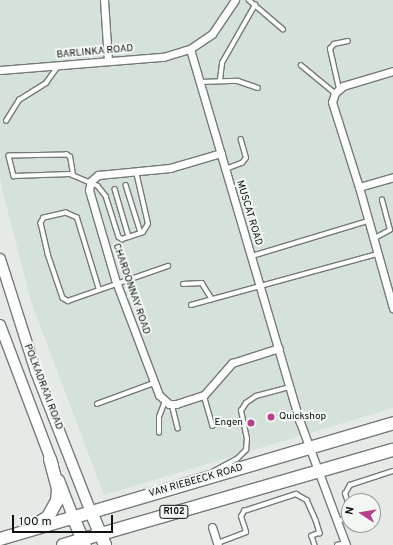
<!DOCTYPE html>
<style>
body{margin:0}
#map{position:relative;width:393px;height:545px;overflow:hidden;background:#e5eae7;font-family:Overpass,sans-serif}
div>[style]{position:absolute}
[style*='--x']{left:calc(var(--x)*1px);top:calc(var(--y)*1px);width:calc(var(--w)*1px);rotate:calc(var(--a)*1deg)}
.built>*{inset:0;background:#d5e2da}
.roads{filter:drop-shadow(1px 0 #757a77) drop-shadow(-1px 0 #757a77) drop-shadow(0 1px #757a77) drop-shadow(0 -1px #757a77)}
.lane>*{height:3.5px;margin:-1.75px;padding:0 1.75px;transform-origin:1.75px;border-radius:1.75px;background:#fff}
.street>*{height:7px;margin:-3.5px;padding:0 3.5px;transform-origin:3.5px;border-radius:3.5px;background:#fff}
.secondary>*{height:10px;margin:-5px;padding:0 5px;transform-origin:5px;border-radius:5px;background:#fff}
.primary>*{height:12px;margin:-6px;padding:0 6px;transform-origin:6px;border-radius:6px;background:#fff}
.dots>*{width:11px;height:11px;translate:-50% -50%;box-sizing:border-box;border:2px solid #f2f7f4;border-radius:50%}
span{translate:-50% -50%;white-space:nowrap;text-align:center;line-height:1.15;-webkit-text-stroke:4px #f2f7f4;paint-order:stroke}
.shield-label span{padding:1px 3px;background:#f2f7f4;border:1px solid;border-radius:3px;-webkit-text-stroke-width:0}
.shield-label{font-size:9px;color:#0f1110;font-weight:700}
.street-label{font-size:10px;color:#0f1110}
.poi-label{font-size:10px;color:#0f1110}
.left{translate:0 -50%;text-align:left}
.right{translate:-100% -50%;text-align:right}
.north{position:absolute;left:341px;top:493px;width:40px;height:40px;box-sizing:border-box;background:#f2f7f4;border:1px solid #979b99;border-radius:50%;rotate:282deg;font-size:11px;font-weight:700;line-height:16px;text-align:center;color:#0f1110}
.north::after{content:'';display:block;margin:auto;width:14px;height:18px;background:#bb3e8d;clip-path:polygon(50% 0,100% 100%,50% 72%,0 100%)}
.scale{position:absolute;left:12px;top:515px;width:101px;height:18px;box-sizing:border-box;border:2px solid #0f1110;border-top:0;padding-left:5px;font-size:12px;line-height:14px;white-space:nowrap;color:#0f1110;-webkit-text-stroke:3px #f2f7f4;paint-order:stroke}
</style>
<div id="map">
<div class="built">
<div style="clip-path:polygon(0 0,393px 0,393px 408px,104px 495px,32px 304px,3px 193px,0 176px)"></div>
</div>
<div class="roads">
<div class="lane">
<div style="--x:249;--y:0;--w:45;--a:40.5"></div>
<div style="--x:301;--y:65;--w:44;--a:39.5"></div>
<div style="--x:220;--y:80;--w:17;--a:-83"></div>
<div style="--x:222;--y:63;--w:67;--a:-60.4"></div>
<div style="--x:200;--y:82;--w:38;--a:-2"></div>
<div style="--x:238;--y:81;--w:21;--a:19"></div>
<div style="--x:339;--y:89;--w:41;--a:-102.7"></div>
<div style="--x:330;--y:49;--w:6;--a:-51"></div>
<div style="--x:334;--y:44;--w:14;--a:-12"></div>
<div style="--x:6;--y:121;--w:25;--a:-58"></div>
<div style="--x:19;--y:100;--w:32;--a:-32"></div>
<div style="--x:46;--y:83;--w:22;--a:-54"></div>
<div style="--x:226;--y:169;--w:17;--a:-21"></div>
<div style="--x:242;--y:163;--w:6;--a:-51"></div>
<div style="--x:246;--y:158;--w:19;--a:-106"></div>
<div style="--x:73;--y:175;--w:18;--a:-99"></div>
<div style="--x:70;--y:157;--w:4;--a:-146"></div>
<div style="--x:67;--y:155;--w:58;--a:179"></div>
<div style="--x:9;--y:156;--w:21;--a:76"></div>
<div style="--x:14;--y:176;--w:56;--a:-2"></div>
<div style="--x:70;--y:174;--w:30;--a:23"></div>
<div style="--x:98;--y:186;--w:13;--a:51"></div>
<div style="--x:106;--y:196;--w:43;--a:72.4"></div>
<div style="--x:119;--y:237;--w:4;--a:34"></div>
<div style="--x:122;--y:239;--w:22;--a:-18"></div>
<div style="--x:143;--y:232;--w:9;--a:-58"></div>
<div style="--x:148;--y:224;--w:53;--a:-103"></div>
<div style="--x:126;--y:185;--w:50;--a:72.6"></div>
<div style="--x:115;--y:189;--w:50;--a:73.7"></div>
<div style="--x:373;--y:239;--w:19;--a:-28"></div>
<div style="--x:390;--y:230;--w:31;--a:-105"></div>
<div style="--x:252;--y:256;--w:121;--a:-16.8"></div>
<div style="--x:183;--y:284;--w:19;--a:-3"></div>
<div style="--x:202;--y:283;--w:19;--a:58"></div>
<div style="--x:99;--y:290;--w:75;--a:-107"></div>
<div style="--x:77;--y:218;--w:12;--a:-156"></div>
<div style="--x:66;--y:213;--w:23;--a:167"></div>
<div style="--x:44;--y:218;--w:6;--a:121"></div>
<div style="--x:41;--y:223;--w:32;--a:77"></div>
<div style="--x:48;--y:254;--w:46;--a:71.2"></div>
<div style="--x:63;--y:298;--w:6;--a:31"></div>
<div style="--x:68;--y:301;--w:106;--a:-19.3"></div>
<div style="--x:191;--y:305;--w:194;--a:-15.3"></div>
<div style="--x:204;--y:395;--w:32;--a:74"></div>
<div style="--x:97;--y:404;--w:61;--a:-20.2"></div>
<div style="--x:172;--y:404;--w:25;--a:76"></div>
<div style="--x:159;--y:433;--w:16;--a:-90"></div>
<div style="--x:159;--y:417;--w:17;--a:-69"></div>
<div style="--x:214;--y:471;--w:26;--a:-28"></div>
<div style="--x:237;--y:459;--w:13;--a:-45"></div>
<div style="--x:246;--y:450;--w:11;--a:-85"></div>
<div style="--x:247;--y:439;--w:29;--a:-102"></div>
<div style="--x:241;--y:411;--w:9;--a:-58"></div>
<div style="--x:246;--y:403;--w:12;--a:-35"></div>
<div style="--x:256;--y:396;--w:34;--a:-15"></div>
<div style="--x:349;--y:506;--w:13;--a:-108"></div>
<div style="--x:345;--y:494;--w:10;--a:-61"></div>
<div style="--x:350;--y:485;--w:45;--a:-18"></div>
<div style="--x:337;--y:522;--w:13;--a:-27"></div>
<div style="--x:218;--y:543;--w:30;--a:-21"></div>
<div style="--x:246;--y:532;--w:16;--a:-108"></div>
<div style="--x:241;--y:517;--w:7;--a:-63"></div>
<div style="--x:244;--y:511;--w:55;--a:-18.1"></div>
<div style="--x:296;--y:494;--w:13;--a:29"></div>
<div style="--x:307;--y:500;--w:22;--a:66"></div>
<div style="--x:316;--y:520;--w:14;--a:73"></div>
<div style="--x:320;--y:533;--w:9;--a:159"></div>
<div style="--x:312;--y:536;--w:9;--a:72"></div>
<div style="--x:337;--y:545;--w:8;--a:-14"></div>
</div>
<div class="street">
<div style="--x:104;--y:0;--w:61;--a:86.2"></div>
<div style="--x:235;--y:0;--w:41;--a:124.1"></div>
<div style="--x:212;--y:34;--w:27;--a:146"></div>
<div style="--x:190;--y:49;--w:389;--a:73.6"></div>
<div style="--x:300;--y:422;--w:131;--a:69.5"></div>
<div style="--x:0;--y:70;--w:164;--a:-4.6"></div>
<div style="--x:163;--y:57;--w:28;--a:-17"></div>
<div style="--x:393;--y:71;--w:52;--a:163.3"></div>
<div style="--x:343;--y:86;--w:11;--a:139"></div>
<div style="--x:335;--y:93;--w:9;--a:108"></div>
<div style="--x:332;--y:102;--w:89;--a:72.4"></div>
<div style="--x:359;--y:187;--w:35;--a:-16"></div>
<div style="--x:221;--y:153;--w:53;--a:163.6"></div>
<div style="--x:170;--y:168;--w:72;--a:174.4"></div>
<div style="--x:98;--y:175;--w:9;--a:139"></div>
<div style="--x:91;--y:181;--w:9;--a:103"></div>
<div style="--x:89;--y:190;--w:93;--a:73.7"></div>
<div style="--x:115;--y:279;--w:124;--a:69.2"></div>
<div style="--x:159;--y:395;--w:13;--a:42"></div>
<div style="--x:169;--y:404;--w:7;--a:0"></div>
<div style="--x:176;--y:404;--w:29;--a:-18"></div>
<div style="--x:204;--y:395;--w:43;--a:-48.8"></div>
<div style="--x:232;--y:363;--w:49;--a:-17.7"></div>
<div style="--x:359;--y:187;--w:126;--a:74.3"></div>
<div style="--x:212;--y:527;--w:19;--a:72"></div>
</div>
<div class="secondary">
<div style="--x:0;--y:259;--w:119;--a:72.3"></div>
<div style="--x:36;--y:372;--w:150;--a:68.6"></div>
<div style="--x:0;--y:325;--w:150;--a:69.3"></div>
<div style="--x:59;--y:480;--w:40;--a:69"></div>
</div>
<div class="primary">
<div style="--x:91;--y:512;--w:36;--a:67"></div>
<div style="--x:73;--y:517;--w:30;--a:67"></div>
<div style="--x:35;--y:525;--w:15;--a:-32"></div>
<div style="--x:48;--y:517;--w:18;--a:-61"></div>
<div style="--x:57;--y:501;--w:12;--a:-85"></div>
<div style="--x:58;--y:489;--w:31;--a:-105"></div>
<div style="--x:0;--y:539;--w:410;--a:-16.4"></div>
<div style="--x:63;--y:545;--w:343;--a:-16.1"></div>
</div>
</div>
<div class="dots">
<div style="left:271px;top:417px;background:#bb3e8d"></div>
<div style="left:251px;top:423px;background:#bb3e8d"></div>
</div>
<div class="shield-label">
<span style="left:174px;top:512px">R102</span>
</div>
<div class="street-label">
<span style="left:95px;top:52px;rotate:-5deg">BARLINKA ROAD</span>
<span style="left:249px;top:213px;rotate:73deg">MUSCAT ROAD</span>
<span style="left:131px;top:289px;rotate:71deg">CHARDONNAY ROAD</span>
<span style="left:43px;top:387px;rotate:69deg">POLKADRAAI ROAD</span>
<span style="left:196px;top:481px;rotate:-16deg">VAN RIEBEECK ROAD</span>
</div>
<div class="poi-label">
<span class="left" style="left:279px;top:417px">Quickshop</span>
<span class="right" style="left:243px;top:423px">Engen</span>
</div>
<div class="north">N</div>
<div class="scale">100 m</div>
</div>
